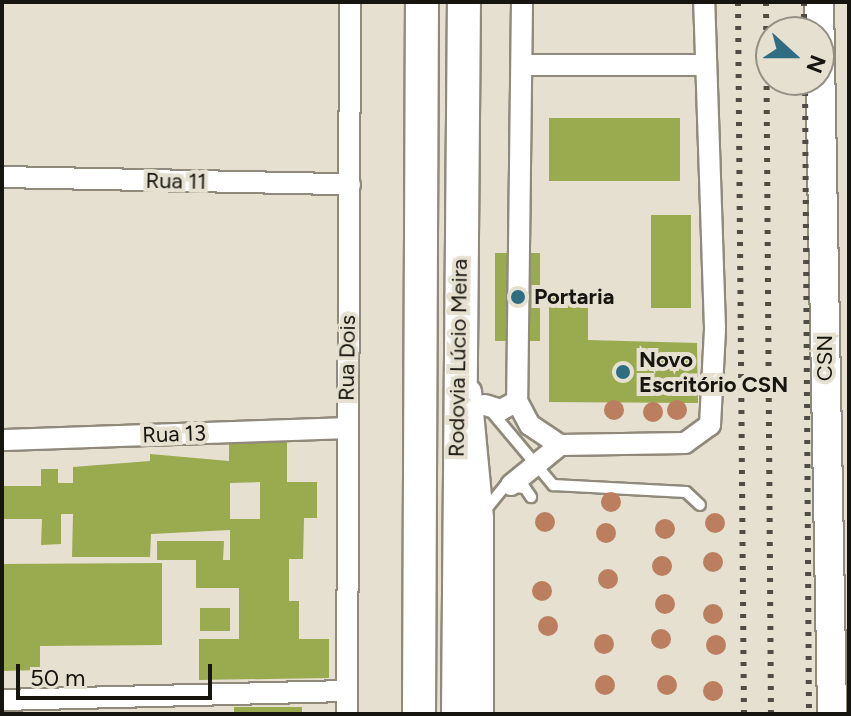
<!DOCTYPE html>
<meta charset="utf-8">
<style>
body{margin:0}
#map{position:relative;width:851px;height:716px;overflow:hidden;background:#e5e0d0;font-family:Figtree,sans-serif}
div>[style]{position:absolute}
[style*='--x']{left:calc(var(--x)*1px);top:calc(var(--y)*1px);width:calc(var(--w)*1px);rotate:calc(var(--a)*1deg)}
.building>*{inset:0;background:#99aa4f;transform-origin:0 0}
.roads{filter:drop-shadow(2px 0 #8f8a7b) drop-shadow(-2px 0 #8f8a7b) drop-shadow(0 2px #8f8a7b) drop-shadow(0 -2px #8f8a7b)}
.lane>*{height:10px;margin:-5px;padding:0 5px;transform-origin:5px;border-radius:5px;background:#fff}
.street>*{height:20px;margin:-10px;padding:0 10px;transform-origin:10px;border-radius:10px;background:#fff}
.secondary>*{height:28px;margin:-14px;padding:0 14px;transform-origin:14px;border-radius:14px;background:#fff}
.primary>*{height:32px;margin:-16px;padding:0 16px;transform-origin:16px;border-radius:16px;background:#fff}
.rail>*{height:6px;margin-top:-3px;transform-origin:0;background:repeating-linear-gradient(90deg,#4f4c44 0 4px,transparent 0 12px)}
.trees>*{width:20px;height:20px;margin:-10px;border-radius:50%;background:#bb7e5e}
.dots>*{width:22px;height:22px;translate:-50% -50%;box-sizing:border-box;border:4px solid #e5e0d0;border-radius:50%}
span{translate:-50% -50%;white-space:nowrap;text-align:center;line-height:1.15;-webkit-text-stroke:8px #e5e0d0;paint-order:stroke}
.street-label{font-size:22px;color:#17150f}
.poi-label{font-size:22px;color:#17150f;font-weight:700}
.left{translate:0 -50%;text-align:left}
.frame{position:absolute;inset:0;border:4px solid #17150f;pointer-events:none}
.north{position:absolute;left:755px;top:16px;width:80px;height:80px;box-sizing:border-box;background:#e5e0d0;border:2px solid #938f83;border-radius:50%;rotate:111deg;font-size:22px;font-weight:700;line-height:32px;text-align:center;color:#17150f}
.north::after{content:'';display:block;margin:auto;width:28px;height:36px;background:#2f6d83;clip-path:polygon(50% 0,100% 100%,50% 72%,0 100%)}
.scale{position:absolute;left:16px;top:664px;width:196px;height:36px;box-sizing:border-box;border:4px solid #17150f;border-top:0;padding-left:10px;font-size:24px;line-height:28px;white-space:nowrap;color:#17150f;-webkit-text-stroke:6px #e5e0d0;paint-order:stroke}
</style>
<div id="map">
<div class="building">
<div style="left:549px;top:118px;width:131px;height:63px"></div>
<div style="left:651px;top:215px;width:40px;height:93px"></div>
<div style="left:495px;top:253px;width:45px;height:88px"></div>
<div style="clip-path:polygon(549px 297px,588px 297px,588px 340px,697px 343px,698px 403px,549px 402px)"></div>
<div style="clip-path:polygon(evenodd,229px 441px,287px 441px,287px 482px,317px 482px,317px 518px,304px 518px,303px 559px,289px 559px,289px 601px,299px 601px,299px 639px,329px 639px,329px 678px,199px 680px,199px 639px,239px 639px,239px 588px,196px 588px,196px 560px,157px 560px,157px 541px,224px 541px,223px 560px,230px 560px,230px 530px,151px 534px,150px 557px,72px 557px,73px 514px,61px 514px,61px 544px,41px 545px,42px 519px,2px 519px,2px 486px,41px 486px,41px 469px,58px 469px,58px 483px,73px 483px,73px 467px,150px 461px,150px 454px,229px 461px,229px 441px,260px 482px,260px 519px,230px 519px,230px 483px,260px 482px)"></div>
<div style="clip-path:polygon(162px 563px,162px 645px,40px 646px,40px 670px,2px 671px,2px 564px)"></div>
<div style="left:230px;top:608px;width:23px;height:30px;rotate:90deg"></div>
<div style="left:234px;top:707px;width:68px;height:7px"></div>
</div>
<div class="roads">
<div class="lane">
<div style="--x:491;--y:411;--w:97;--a:50"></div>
<div style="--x:553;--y:485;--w:133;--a:3"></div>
<div style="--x:686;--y:492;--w:19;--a:43"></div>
<div style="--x:487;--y:508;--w:28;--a:-51"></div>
<div style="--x:505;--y:486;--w:20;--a:6"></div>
<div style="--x:525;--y:488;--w:11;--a:56"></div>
</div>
<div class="street">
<div style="--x:522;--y:2;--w:399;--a:90.7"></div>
<div style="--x:517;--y:401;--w:27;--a:62"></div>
<div style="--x:530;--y:425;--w:36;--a:34"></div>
<div style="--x:522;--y:65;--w:183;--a:0"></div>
<div style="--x:2;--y:177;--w:348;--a:1.2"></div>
<div style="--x:471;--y:391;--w:128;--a:84.6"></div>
<div style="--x:483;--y:518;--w:196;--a:90"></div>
<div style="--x:485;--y:405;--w:17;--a:17"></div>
<div style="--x:501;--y:410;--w:18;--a:-29"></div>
<div style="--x:2;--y:440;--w:344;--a:-2"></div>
<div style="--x:511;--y:485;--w:63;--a:-39.2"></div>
<div style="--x:560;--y:445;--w:125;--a:-0.9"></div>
<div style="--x:685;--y:443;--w:31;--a:-36"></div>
<div style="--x:710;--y:425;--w:97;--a:-87"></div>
<div style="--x:715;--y:328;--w:326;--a:-91.9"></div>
<div style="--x:2;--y:700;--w:344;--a:-1.5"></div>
<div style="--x:347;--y:714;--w:712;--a:-89.76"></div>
</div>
<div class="secondary">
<div style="--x:819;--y:2;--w:712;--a:88.95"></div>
</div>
<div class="primary">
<div style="--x:419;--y:714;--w:712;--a:-89.76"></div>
<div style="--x:458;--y:714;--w:712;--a:-89.52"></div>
</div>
</div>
<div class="rail">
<div style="--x:738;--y:2;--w:712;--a:89.52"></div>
<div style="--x:766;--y:2;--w:712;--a:89.6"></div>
<div style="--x:804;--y:2;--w:30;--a:90"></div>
<div style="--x:805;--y:80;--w:634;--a:89.64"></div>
</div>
<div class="trees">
<div style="left:614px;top:410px"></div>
<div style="left:677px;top:410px"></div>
<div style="left:653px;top:412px"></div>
<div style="left:611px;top:502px"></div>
<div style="left:545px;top:522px"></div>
<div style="left:715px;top:523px"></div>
<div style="left:665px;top:529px"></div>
<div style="left:606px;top:533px"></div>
<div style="left:713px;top:562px"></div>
<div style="left:662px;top:566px"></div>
<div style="left:608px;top:579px"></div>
<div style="left:542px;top:591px"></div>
<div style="left:665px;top:604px"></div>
<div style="left:713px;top:614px"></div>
<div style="left:548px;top:626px"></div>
<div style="left:661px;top:639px"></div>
<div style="left:604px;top:644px"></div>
<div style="left:716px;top:645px"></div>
<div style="left:605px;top:685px"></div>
<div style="left:667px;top:685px"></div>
<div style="left:713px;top:691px"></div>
</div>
<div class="dots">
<div style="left:518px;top:297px;background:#2f6d83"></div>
<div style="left:623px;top:372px;background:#2f6d83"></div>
</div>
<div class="street-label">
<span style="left:176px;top:181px;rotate:1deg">Rua 11</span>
<span style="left:347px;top:358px;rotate:-89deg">Rua Dois</span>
<span style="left:458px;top:358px;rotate:-89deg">Rodovia Lúcio Meira</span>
<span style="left:825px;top:358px;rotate:-90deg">CSN</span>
<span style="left:174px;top:434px;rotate:-2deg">Rua 13</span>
</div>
<div class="poi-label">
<span class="left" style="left:534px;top:297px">Portaria</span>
<span class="left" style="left:639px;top:372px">Novo<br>Escritório CSN</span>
</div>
<div class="frame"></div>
<div class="north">N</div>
<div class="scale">50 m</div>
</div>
